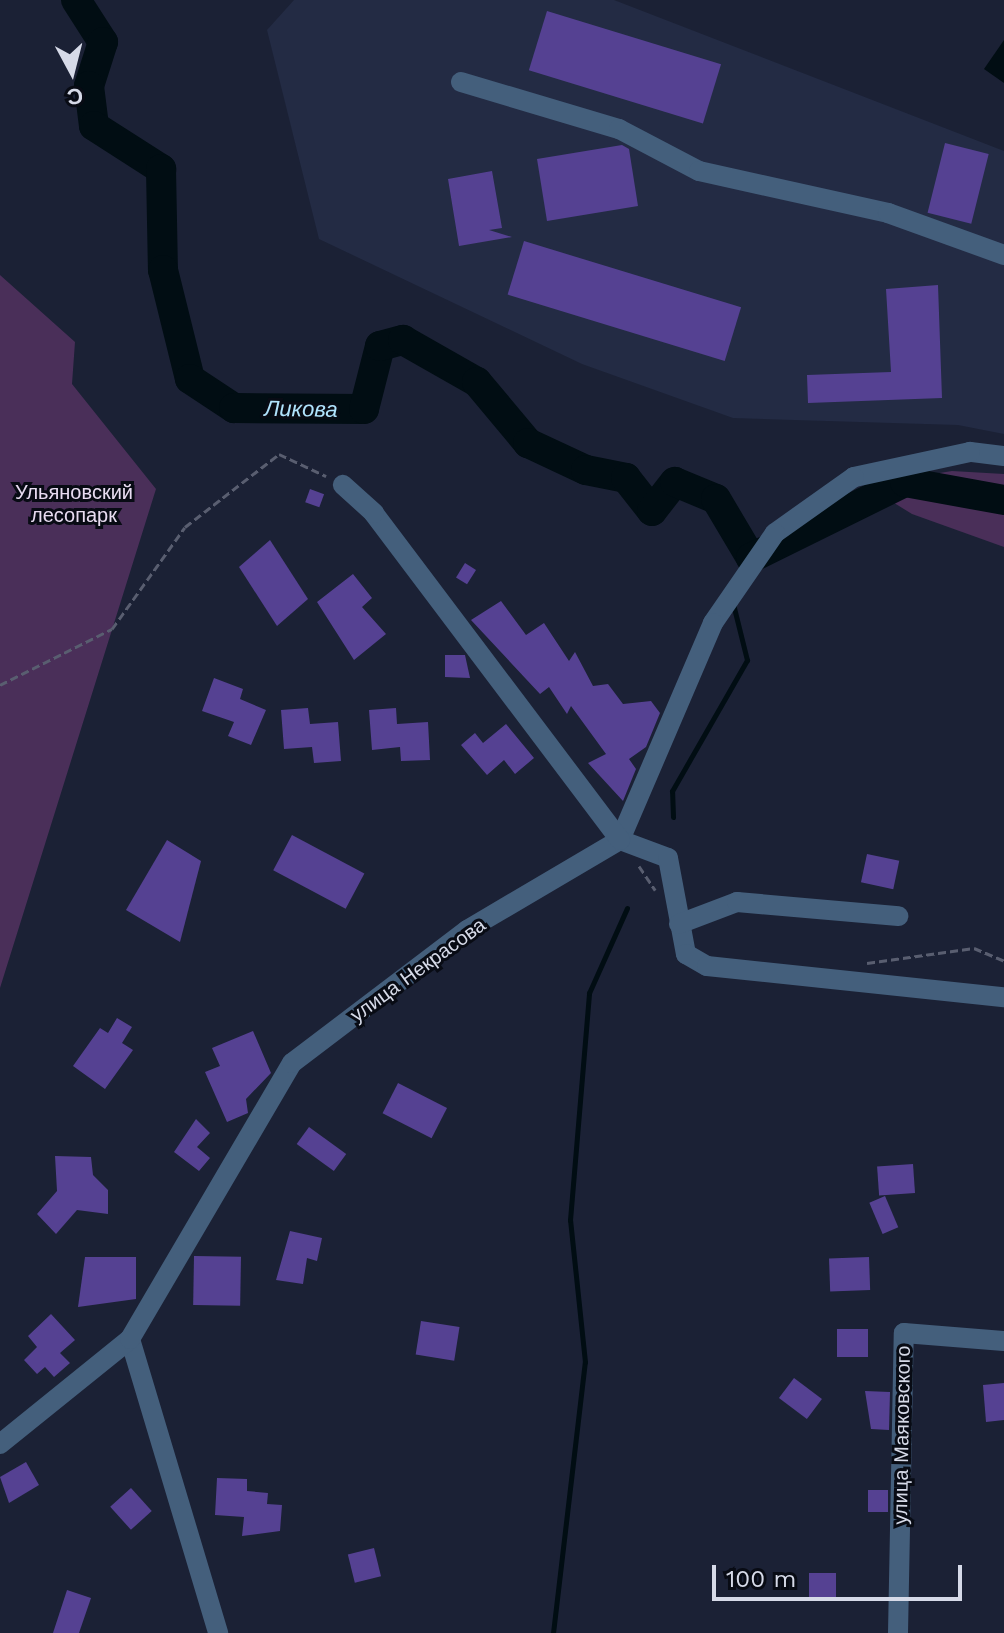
<!DOCTYPE html>
<meta charset="utf-8">
<style>
body{margin:0}
#map{position:relative;width:1004px;height:1633px;overflow:hidden;background:#1b2135;font-family:"Work Sans",sans-serif}
div>[style]{position:absolute}
[style*='--x']{left:calc(var(--x)*1px);top:calc(var(--y)*1px);width:calc(var(--w)*1px);rotate:calc(var(--a)*1deg)}
.built>*{inset:0;background:#232b44}
.green>*{inset:0;background:#4a2f59}
.water>*{inset:0;background:#010d13}
.stream>*{height:5px;margin:-2.5px;padding:0 2.5px;transform-origin:2.5px;border-radius:2.5px;background:#010d13}
.river>*{height:30px;margin:-15px;padding:0 15px;transform-origin:15px;border-radius:15px;background:#010d13}
.building>*{inset:0;background:#554192;transform-origin:0 0}
.path>*{height:3px;margin-top:-1.5px;transform-origin:0;background:repeating-linear-gradient(90deg,#595e70 0 8px,transparent 0 12px)}
.minor>*{height:20px;margin:-10px;padding:0 10px;transform-origin:10px;border-radius:10px;background:#445f7c}
span{translate:-50% -50%;white-space:nowrap;text-align:center;line-height:1.15;-webkit-text-stroke:6px #080b14;paint-order:stroke}
.park-label{font-size:20px;color:#e8dcf1}
.street-label{font-size:20px;color:#d6dae8}
.water-label{font-size:22px;color:#b0e3fd;font-style:italic}
.north{position:absolute;left:32px;top:32px;width:80px;height:80px;-webkit-text-stroke:6px #080b14;paint-order:stroke;rotate:173deg;font-size:22px;font-weight:700;line-height:32px;text-align:center;color:#d6dae8}
.north::after{content:'';display:block;margin:auto;width:28px;height:36px;background:#d6dae8;clip-path:polygon(50% 0,100% 100%,50% 72%,0 100%)}
.scale{position:absolute;left:712px;top:1565px;width:250px;height:36px;box-sizing:border-box;border:4px solid #d6dae8;border-top:0;padding-left:10px;font-size:24px;line-height:28px;white-space:nowrap;color:#d6dae8;-webkit-text-stroke:6px #080b14;paint-order:stroke}
</style>
<div id="map">
<div class="built">
<div style="clip-path:polygon(294px 0,614px 0,1004px 151px,1004px 434px,958px 425px,733px 418px,582px 364px,319px 239px,267px 30px)"></div>
</div>
<div class="green">
<div style="clip-path:polygon(0 275px,75px 342px,72px 384px,156px 489px,0 988px)"></div>
<div style="clip-path:polygon(952px 471px,1004px 474px,1004px 547px,912px 514px,865px 485px)"></div>
</div>
<div class="water">
<div style="clip-path:polygon(1004px 40px,1004px 83px,984px 69px)"></div>
</div>
<div class="stream">
<div style="--x:673;--y:817;--w:26;--a:-92"></div>
<div style="--x:672;--y:791;--w:151;--a:-60.2"></div>
<div style="--x:747;--y:660;--w:58;--a:-104"></div>
<div style="--x:553;--y:1633;--w:273;--a:-83.3"></div>
<div style="--x:585;--y:1362;--w:143;--a:-96"></div>
<div style="--x:570;--y:1220;--w:228;--a:-85.2"></div>
<div style="--x:589;--y:993;--w:93;--a:-65.9"></div>
</div>
<div class="river">
<div style="--x:76;--y:0;--w:50;--a:57.3"></div>
<div style="--x:103;--y:42;--w:46;--a:107.7"></div>
<div style="--x:89;--y:86;--w:40;--a:82.9"></div>
<div style="--x:94;--y:126;--w:80;--a:32.7"></div>
<div style="--x:161;--y:169;--w:101;--a:88.9"></div>
<div style="--x:163;--y:270;--w:112;--a:76.1"></div>
<div style="--x:190;--y:379;--w:53;--a:33.4"></div>
<div style="--x:234;--y:408;--w:130;--a:0.4"></div>
<div style="--x:364;--y:409;--w:65;--a:-75.7"></div>
<div style="--x:380;--y:346;--w:24;--a:-15"></div>
<div style="--x:403;--y:340;--w:85;--a:29.6"></div>
<div style="--x:477;--y:382;--w:80;--a:50.1"></div>
<div style="--x:528;--y:443;--w:64;--a:25"></div>
<div style="--x:586;--y:470;--w:41;--a:11.3"></div>
<div style="--x:626;--y:478;--w:42;--a:51.8"></div>
<div style="--x:652;--y:511;--w:37;--a:-52"></div>
<div style="--x:675;--y:482;--w:44;--a:22.5"></div>
<div style="--x:716;--y:499;--w:69;--a:59.3"></div>
<div style="--x:751;--y:558;--w:172;--a:-26.3"></div>
<div style="--x:905;--y:482;--w:101;--a:10.3"></div>
</div>
<div class="building">
<div style="left:547px;top:11px;width:182px;height:62px;rotate:17deg"></div>
<div style="left:945px;top:143px;width:45px;height:72px;rotate:14deg"></div>
<div style="clip-path:polygon(622px 145px,629px 149px,638px 206px,547px 221px,537px 159px)"></div>
<div style="clip-path:polygon(492px 171px,502px 228px,489px 230px,512px 237px,459px 246px,448px 179px)"></div>
<div style="left:524px;top:241px;width:227px;height:56px;rotate:17deg"></div>
<div style="clip-path:polygon(938px 285px,942px 398px,808px 403px,807px 375px,891px 372px,886px 289px)"></div>
<div style="left:310px;top:489px;width:15px;height:14px;rotate:20deg"></div>
<div style="clip-path:polygon(270px 540px,308px 599px,277px 626px,239px 567px)"></div>
<div style="left:465px;top:563px;width:13px;height:17px;rotate:32deg"></div>
<div style="clip-path:polygon(353px 574px,372px 598px,362px 607px,386px 634px,354px 660px,317px 602px)"></div>
<div style="clip-path:polygon(501px 601px,526px 635px,544px 623px,569px 661px,575px 652px,593px 686px,608px 684px,623px 704px,651px 701px,660px 713px,646px 747px,629px 759px,636px 769px,623px 801px,588px 763px,606px 754px,571px 706px,567px 714px,549px 687px,540px 694px,471px 620px)"></div>
<div style="clip-path:polygon(445px 655px,465px 655px,470px 678px,445px 677px)"></div>
<div style="clip-path:polygon(214px 678px,243px 689px,240px 699px,266px 710px,251px 745px,228px 736px,234px 722px,202px 711px)"></div>
<div style="clip-path:polygon(308px 708px,310px 724px,338px 722px,341px 761px,314px 763px,312px 747px,284px 749px,281px 710px)"></div>
<div style="clip-path:polygon(396px 708px,397px 724px,428px 722px,430px 760px,401px 761px,400px 747px,372px 750px,369px 710px)"></div>
<div style="clip-path:polygon(506px 724px,534px 758px,515px 774px,504px 760px,487px 775px,461px 745px,475px 733px,483px 743px)"></div>
<div style="left:292px;top:835px;width:82px;height:40px;rotate:28deg"></div>
<div style="clip-path:polygon(167px 840px,201px 861px,180px 942px,126px 910px)"></div>
<div style="left:867px;top:854px;width:33px;height:29px;rotate:12deg"></div>
<div style="clip-path:polygon(117px 1018px,132px 1027px,122px 1043px,133px 1050px,105px 1089px,73px 1066px,100px 1028px,108px 1033px)"></div>
<div style="clip-path:polygon(253px 1031px,271px 1073px,246px 1099px,248px 1113px,227px 1122px,205px 1072px,220px 1066px,212px 1048px)"></div>
<div style="left:398px;top:1083px;width:55px;height:34px;rotate:27deg"></div>
<div style="clip-path:polygon(196px 1119px,210px 1133px,197px 1147px,210px 1158px,199px 1171px,174px 1152px)"></div>
<div style="left:309px;top:1127px;width:46px;height:21px;rotate:36deg"></div>
<div style="clip-path:polygon(55px 1156px,91px 1157px,93px 1175px,108px 1190px,108px 1214px,77px 1210px,56px 1234px,37px 1214px,57px 1191px)"></div>
<div style="left:913px;top:1164px;width:29px;height:36px;rotate:86deg"></div>
<div style="left:885px;top:1196px;width:34px;height:17px;rotate:67deg"></div>
<div style="clip-path:polygon(290px 1231px,322px 1238px,317px 1261px,307px 1258px,303px 1284px,276px 1280px)"></div>
<div style="left:194px;top:1256px;width:47px;height:49px;rotate:1deg"></div>
<div style="clip-path:polygon(85px 1257px,136px 1257px,136px 1299px,78px 1307px)"></div>
<div style="left:869px;top:1257px;width:33px;height:40px;rotate:88deg"></div>
<div style="clip-path:polygon(51px 1314px,75px 1340px,60px 1353px,70px 1363px,54px 1377px,45px 1367px,37px 1374px,24px 1360px,37px 1347px,28px 1336px)"></div>
<div style="left:421px;top:1321px;width:39px;height:34px;rotate:9deg"></div>
<div style="left:837px;top:1329px;width:31px;height:28px"></div>
<div style="left:794px;top:1378px;width:35px;height:25px;rotate:37deg"></div>
<div style="clip-path:polygon(1004px 1383px,1004px 1420px,986px 1422px,983px 1385px)"></div>
<div style="clip-path:polygon(865px 1391px,890px 1392px,889px 1430px,871px 1429px)"></div>
<div style="clip-path:polygon(26px 1462px,39px 1485px,9px 1503px,0 1477px)"></div>
<div style="clip-path:polygon(217px 1478px,247px 1479px,247px 1491px,268px 1493px,267px 1504px,282px 1505px,280px 1531px,242px 1536px,244px 1517px,215px 1515px)"></div>
<div style="left:131px;top:1488px;width:31px;height:28px;rotate:48deg"></div>
<div style="left:868px;top:1490px;width:20px;height:22px"></div>
<div style="left:374px;top:1548px;width:29px;height:27px;rotate:76deg"></div>
<div style="left:809px;top:1573px;width:27px;height:25px"></div>
<div style="clip-path:polygon(67px 1590px,91px 1598px,79px 1633px,53px 1633px)"></div>
</div>
<div class="path">
<div style="--x:0;--y:685;--w:125;--a:-26.6"></div>
<div style="--x:112;--y:629;--w:125;--a:-54.4"></div>
<div style="--x:185;--y:527;--w:119;--a:-37.8"></div>
<div style="--x:279;--y:454;--w:52;--a:25.1"></div>
<div style="--x:639;--y:866;--w:29;--a:56"></div>
<div style="--x:867;--y:963;--w:108;--a:-8"></div>
<div style="--x:974;--y:948;--w:33;--a:23"></div>
</div>
<div class="minor">
<div style="--x:461;--y:82;--w:165;--a:16.6"></div>
<div style="--x:619;--y:129;--w:90;--a:27.7"></div>
<div style="--x:699;--y:171;--w:194;--a:12.5"></div>
<div style="--x:888;--y:213;--w:123;--a:19.9"></div>
<div style="--x:1004;--y:456;--w:34;--a:-173"></div>
<div style="--x:970;--y:452;--w:119;--a:167.8"></div>
<div style="--x:854;--y:477;--w:97;--a:144.7"></div>
<div style="--x:775;--y:533;--w:109;--a:124.6"></div>
<div style="--x:713;--y:623;--w:236;--a:113.2"></div>
<div style="--x:620;--y:840;--w:51;--a:20.6"></div>
<div style="--x:668;--y:858;--w:98;--a:79.4"></div>
<div style="--x:686;--y:954;--w:24;--a:30"></div>
<div style="--x:707;--y:966;--w:299;--a:6"></div>
<div style="--x:679;--y:924;--w:62;--a:-20.8"></div>
<div style="--x:737;--y:902;--w:162;--a:5"></div>
<div style="--x:130;--y:1339;--w:307;--a:73.3"></div>
<div style="--x:0;--y:1444;--w:167;--a:-38.9"></div>
<div style="--x:130;--y:1339;--w:320;--a:-59.6"></div>
<div style="--x:292;--y:1063;--w:220;--a:-37.2"></div>
<div style="--x:467;--y:930;--w:178;--a:-30.5"></div>
<div style="--x:620;--y:840;--w:409;--a:-127"></div>
<div style="--x:374;--y:513;--w:42;--a:-137.9"></div>
<div style="--x:898;--y:1633;--w:300;--a:-88.9"></div>
<div style="--x:904;--y:1333;--w:100;--a:4.6"></div>
</div>
<div class="park-label">
<span style="left:74px;top:504px">Ульяновский<br>лесопарк</span>
</div>
<div class="street-label">
<span style="left:418px;top:970px;rotate:-36deg">улица Некрасова</span>
<span style="left:902px;top:1435px;rotate:-89deg">улица Маяковского</span>
</div>
<div class="water-label">
<span style="left:301px;top:409px;rotate:1deg">Ликова</span>
</div>
<div class="north">С</div>
<div class="scale">100 m</div>
</div>
